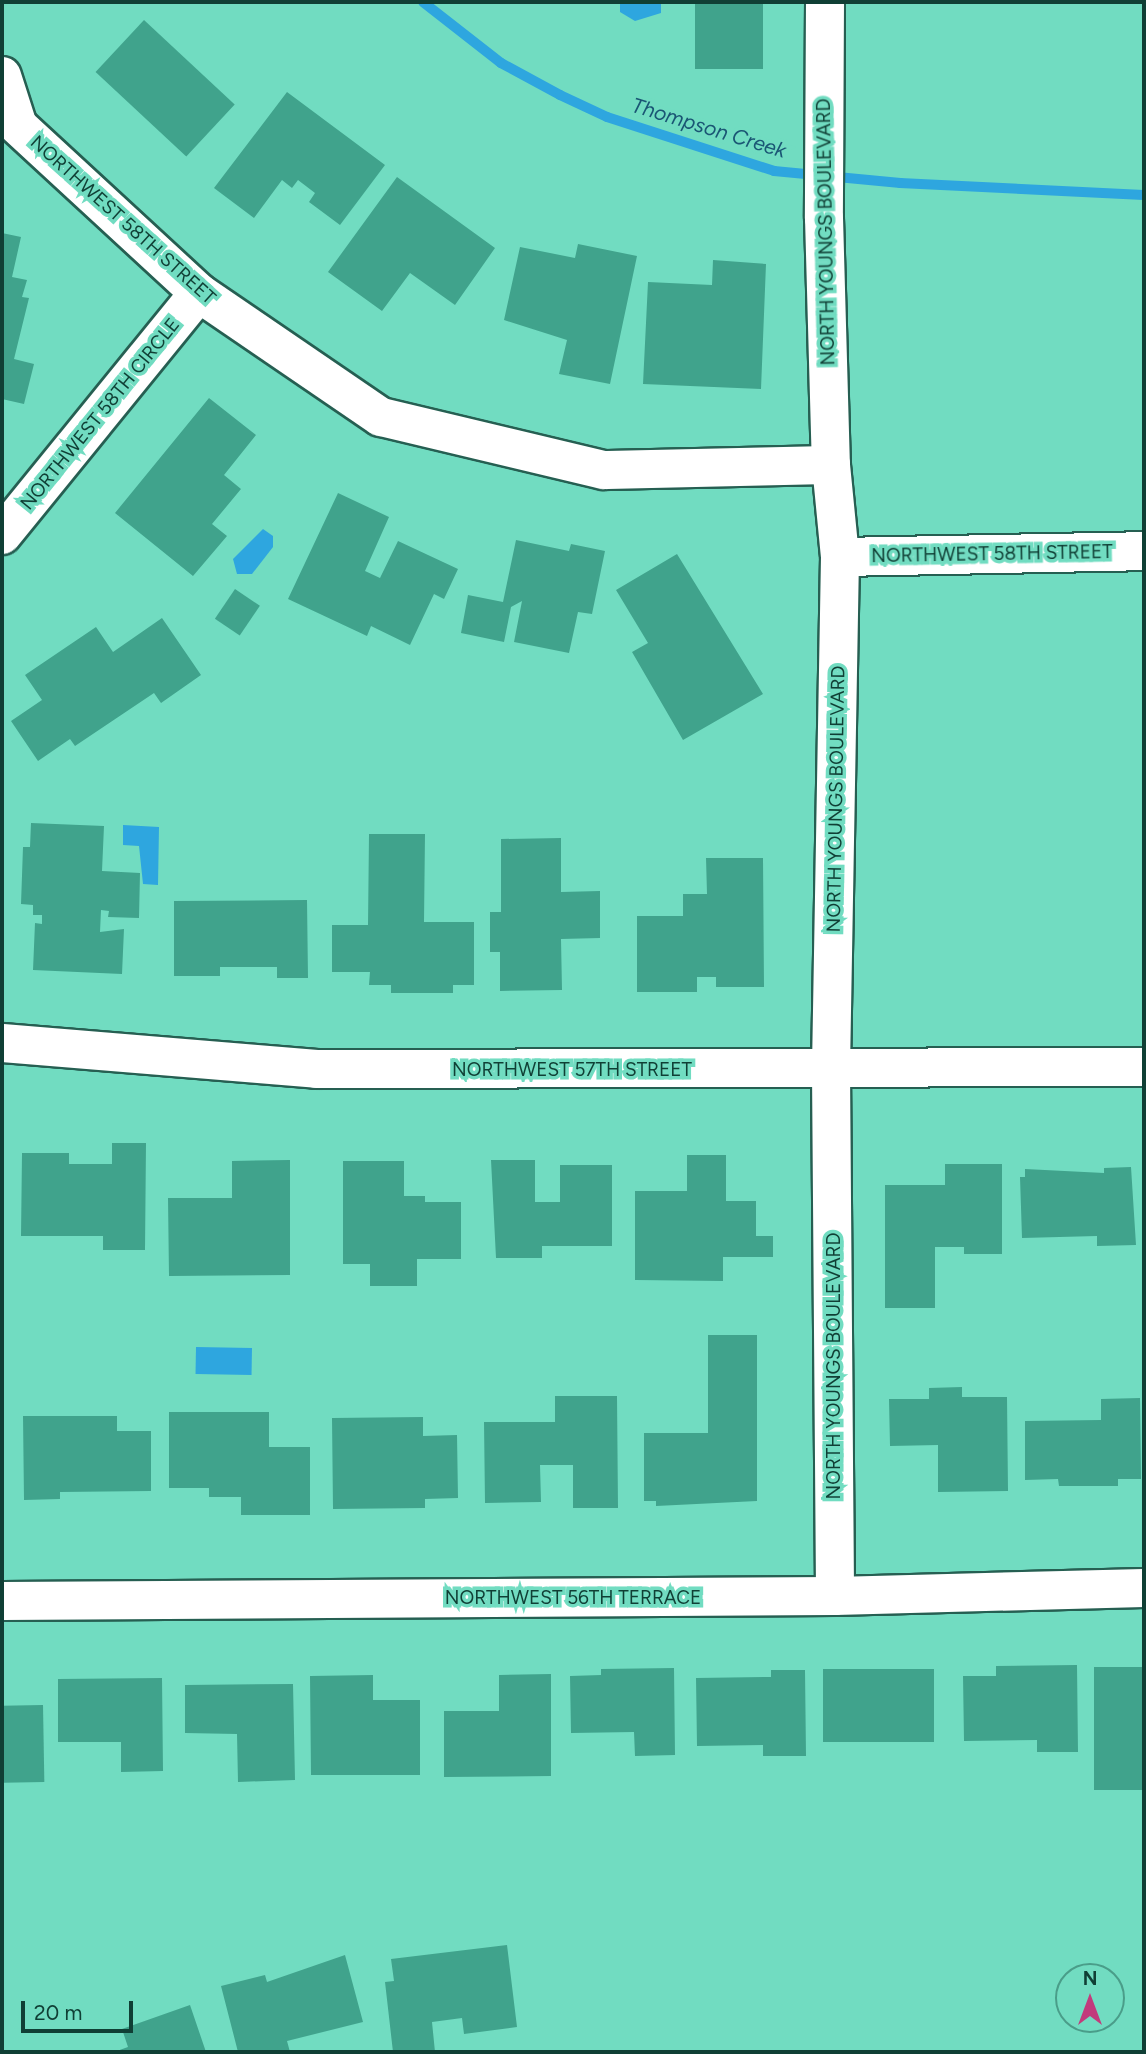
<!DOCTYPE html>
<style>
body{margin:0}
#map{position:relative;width:1146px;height:2054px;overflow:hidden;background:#71dcc1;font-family:Figtree,sans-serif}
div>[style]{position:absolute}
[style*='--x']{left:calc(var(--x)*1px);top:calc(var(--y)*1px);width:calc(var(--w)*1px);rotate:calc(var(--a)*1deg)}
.water>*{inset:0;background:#2ea6df;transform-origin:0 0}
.stream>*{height:10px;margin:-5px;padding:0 5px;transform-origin:5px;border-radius:5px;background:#2ea6df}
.building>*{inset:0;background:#40a38c;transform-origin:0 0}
.roads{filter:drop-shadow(2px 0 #265f52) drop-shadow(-2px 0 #265f52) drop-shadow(0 2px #265f52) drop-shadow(0 -2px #265f52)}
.street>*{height:38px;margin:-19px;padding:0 19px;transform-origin:19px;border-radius:19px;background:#fff}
span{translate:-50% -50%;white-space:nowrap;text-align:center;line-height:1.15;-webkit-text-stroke:7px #71dcc1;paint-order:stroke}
.street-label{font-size:19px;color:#103f35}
.water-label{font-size:21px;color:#1a5674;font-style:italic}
.frame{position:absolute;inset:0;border:4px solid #103f35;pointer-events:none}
.north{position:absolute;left:1055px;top:1963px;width:70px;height:70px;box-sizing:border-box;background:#71dcc1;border:2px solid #4a9d89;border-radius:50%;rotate:0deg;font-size:19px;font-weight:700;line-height:28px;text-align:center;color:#103f35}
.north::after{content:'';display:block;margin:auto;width:24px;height:32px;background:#c23b7c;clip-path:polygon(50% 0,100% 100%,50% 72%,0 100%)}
.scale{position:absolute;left:21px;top:2001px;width:112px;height:32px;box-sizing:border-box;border:4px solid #103f35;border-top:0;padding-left:9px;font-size:21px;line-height:24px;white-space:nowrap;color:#103f35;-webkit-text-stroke:5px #71dcc1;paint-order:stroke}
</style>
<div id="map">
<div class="water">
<div style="clip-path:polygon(620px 2px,661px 2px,661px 13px,635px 21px,620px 12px)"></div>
<div style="clip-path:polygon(263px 529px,273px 536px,273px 547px,252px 574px,237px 574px,233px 559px)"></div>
<div style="clip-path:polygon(123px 825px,159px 827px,158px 885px,143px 884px,139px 846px,123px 845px)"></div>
<div style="left:196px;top:1347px;width:56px;height:27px;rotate:1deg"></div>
</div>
<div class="stream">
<div style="--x:423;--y:2;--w:99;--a:38"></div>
<div style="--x:501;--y:63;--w:67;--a:28.5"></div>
<div style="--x:560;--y:95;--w:52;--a:25.1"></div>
<div style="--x:607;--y:117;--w:176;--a:17.9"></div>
<div style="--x:774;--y:171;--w:127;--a:5.4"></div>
<div style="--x:900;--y:183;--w:244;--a:2.8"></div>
</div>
<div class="building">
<div style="left:695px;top:2px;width:68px;height:67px"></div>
<div style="left:144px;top:20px;width:124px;height:71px;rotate:43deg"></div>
<div style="clip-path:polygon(287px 92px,385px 165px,340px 225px,309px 202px,315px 193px,298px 180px,292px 188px,282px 180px,254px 218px,214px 188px)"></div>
<div style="clip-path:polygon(397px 177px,495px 248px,455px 305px,410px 273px,382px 311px,328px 272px)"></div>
<div style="clip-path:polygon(2px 233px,21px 237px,12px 277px,27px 280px,22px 297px,29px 298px,14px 359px,34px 364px,24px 404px,2px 399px)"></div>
<div style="clip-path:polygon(578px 244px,637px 256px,610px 384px,559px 374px,567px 340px,504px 320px,520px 247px,575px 258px)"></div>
<div style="clip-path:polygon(713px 260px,766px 264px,761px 389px,643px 384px,648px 282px,712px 285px)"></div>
<div style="clip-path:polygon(209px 398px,256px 435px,224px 475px,241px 489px,212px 524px,227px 536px,193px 576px,115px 513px)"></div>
<div style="clip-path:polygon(338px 493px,389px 517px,365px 571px,380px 578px,398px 541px,458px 569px,444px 599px,434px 594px,410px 645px,371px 626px,367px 636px,288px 599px)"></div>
<div style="clip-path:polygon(516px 540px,569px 551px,571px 544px,605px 551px,592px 614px,578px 612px,569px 653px,514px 642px,522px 601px,511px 607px,504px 642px,461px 633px,468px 595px,503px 602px)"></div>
<div style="clip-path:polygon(677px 554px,763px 694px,683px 740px,632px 652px,648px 643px,616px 590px)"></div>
<div style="left:235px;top:589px;width:30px;height:36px;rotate:34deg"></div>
<div style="clip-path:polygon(162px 618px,201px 675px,161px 703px,154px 693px,75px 746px,70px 739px,38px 761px,11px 721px,42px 700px,25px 675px,96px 627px,113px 652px)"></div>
<div style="clip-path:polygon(31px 823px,104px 826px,102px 871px,140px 873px,139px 918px,108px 917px,109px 911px,101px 910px,100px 932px,124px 929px,122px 974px,33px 970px,35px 923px,42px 924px,42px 915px,33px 915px,33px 905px,21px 904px,23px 847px,30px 847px)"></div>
<div style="clip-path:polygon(369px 834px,425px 834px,424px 922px,474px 922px,474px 985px,453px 985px,453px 993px,391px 993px,391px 985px,369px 985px,370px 972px,332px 972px,332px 925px,368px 925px)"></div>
<div style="clip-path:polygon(561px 838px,561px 892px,600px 891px,600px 938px,561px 939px,562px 990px,500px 991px,500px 952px,490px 952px,490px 912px,501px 912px,501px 839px)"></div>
<div style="clip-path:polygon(706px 858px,763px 858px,764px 987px,716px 987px,716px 977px,697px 977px,697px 992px,637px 992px,637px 916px,683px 916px,683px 894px,707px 894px)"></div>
<div style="clip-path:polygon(307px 900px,308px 978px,277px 978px,277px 967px,220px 967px,220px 976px,174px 976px,174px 901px)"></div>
<div style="clip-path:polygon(112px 1143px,146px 1143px,145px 1250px,103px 1250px,103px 1236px,21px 1236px,22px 1153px,69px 1153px,69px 1164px,112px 1164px)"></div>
<div style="clip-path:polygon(687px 1155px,726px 1155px,726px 1201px,756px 1201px,756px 1236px,773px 1236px,773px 1257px,723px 1257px,723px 1281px,635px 1280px,635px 1191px,687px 1191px)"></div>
<div style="clip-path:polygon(290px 1160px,290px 1275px,169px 1276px,168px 1198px,232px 1198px,232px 1161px)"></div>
<div style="clip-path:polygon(491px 1160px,535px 1160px,535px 1202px,560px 1202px,560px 1165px,612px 1165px,612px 1246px,542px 1246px,542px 1258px,496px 1258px)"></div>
<div style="clip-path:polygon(343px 1161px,404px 1161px,404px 1196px,425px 1196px,425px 1202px,461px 1202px,461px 1259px,417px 1259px,417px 1286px,370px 1286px,370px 1264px,343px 1264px)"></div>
<div style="clip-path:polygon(945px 1164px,1002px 1164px,1002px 1254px,964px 1254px,964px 1247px,935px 1247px,935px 1308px,885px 1308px,885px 1185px,945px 1185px)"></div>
<div style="clip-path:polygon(1131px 1167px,1136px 1245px,1097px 1246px,1097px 1236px,1022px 1238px,1020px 1177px,1025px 1177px,1025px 1169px,1104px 1173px,1104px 1168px)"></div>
<div style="clip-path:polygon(708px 1335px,757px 1335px,757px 1501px,656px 1506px,656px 1501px,644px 1501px,644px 1433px,708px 1433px)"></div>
<div style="clip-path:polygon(962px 1387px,962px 1397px,1007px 1397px,1008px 1491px,938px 1492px,938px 1445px,890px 1446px,889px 1399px,929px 1399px,929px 1388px)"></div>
<div style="clip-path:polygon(555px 1396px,617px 1396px,618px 1508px,573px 1508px,573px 1465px,540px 1465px,541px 1502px,485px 1503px,484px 1422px,555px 1422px)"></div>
<div style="clip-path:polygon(1140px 1398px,1141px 1479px,1118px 1479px,1118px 1486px,1059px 1486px,1058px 1479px,1025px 1480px,1025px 1421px,1101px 1420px,1101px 1399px)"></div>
<div style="clip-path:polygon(169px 1412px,269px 1412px,269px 1447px,310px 1447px,310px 1515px,241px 1515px,241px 1497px,209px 1497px,209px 1488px,169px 1488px)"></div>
<div style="clip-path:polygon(23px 1416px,117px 1416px,117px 1431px,151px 1431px,151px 1491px,60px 1492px,60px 1499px,24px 1500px)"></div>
<div style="clip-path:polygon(423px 1417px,423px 1436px,457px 1435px,458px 1498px,425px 1499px,425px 1508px,333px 1509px,332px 1418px)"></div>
<div style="clip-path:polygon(1077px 1665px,1078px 1752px,1037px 1752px,1037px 1740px,964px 1741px,963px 1676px,996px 1676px,996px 1666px)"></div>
<div style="left:1144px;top:1667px;width:123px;height:50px;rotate:90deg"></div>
<div style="clip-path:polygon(674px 1668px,675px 1755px,635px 1756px,634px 1732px,571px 1733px,570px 1676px,601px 1675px,601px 1669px)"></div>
<div style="left:934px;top:1669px;width:73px;height:111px;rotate:90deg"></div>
<div style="clip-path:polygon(771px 1670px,805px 1670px,806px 1756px,763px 1756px,763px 1745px,697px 1746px,696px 1678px,771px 1677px)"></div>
<div style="clip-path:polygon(551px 1674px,551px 1776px,444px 1777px,444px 1711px,499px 1711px,499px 1675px)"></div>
<div style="clip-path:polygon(373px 1675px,373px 1700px,420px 1700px,420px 1775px,311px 1775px,310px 1676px)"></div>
<div style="clip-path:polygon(162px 1678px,163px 1771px,121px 1772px,121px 1742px,58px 1742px,58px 1679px)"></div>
<div style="clip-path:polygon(293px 1684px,295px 1780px,238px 1782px,237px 1734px,185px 1733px,185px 1685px)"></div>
<div style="left:43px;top:1705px;width:77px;height:41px;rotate:89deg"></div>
<div style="clip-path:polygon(507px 1945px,517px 2027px,464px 2034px,462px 2018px,432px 2022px,435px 2052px,393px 2052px,385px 1982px,394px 1981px,391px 1959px)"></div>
<div style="clip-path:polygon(345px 1955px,363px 2022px,287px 2041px,290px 2052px,238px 2052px,221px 1986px,265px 1975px,267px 1982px)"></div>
<div style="clip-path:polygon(190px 2005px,206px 2052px,114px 2052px,128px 2047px,122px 2029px)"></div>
</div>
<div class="roads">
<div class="street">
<div style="--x:825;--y:2;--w:216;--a:90.3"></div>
<div style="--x:824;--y:218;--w:247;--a:88.4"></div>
<div style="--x:831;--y:465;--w:92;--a:84.4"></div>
<div style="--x:840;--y:557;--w:513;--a:91.01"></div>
<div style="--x:831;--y:1070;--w:526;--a:89.56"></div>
<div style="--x:2;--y:76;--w:52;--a:72.3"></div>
<div style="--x:18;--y:126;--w:246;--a:42.7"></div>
<div style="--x:199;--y:293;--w:220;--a:34.3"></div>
<div style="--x:381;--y:417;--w:229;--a:13.4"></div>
<div style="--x:604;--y:470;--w:227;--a:-1.3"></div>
<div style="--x:2;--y:535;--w:312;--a:-50.9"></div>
<div style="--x:840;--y:557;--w:304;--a:-1.1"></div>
<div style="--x:2;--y:1043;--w:315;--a:4.7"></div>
<div style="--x:316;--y:1069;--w:828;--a:-0.14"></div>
<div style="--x:2;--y:1601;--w:833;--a:-0.34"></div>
<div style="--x:835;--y:1596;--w:309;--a:-1.5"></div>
</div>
</div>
<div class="street-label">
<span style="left:123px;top:220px;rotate:42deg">NORTHWEST 58TH STREET</span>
<span style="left:826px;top:232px;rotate:-91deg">NORTH YOUNGS BOULEVARD</span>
<span style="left:100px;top:414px;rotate:-51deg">NORTHWEST 58TH CIRCLE</span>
<span style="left:992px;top:554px;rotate:-1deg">NORTHWEST 58TH STREET</span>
<span style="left:836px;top:799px;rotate:-89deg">NORTH YOUNGS BOULEVARD</span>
<span style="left:572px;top:1070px">NORTHWEST 57TH STREET</span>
<span style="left:834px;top:1366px;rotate:-90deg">NORTH YOUNGS BOULEVARD</span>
<span style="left:573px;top:1598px">NORTHWEST 56TH TERRACE</span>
</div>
<div class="water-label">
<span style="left:709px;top:128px;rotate:17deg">Thompson Creek</span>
</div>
<div class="frame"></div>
<div class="north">N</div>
<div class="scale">20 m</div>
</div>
